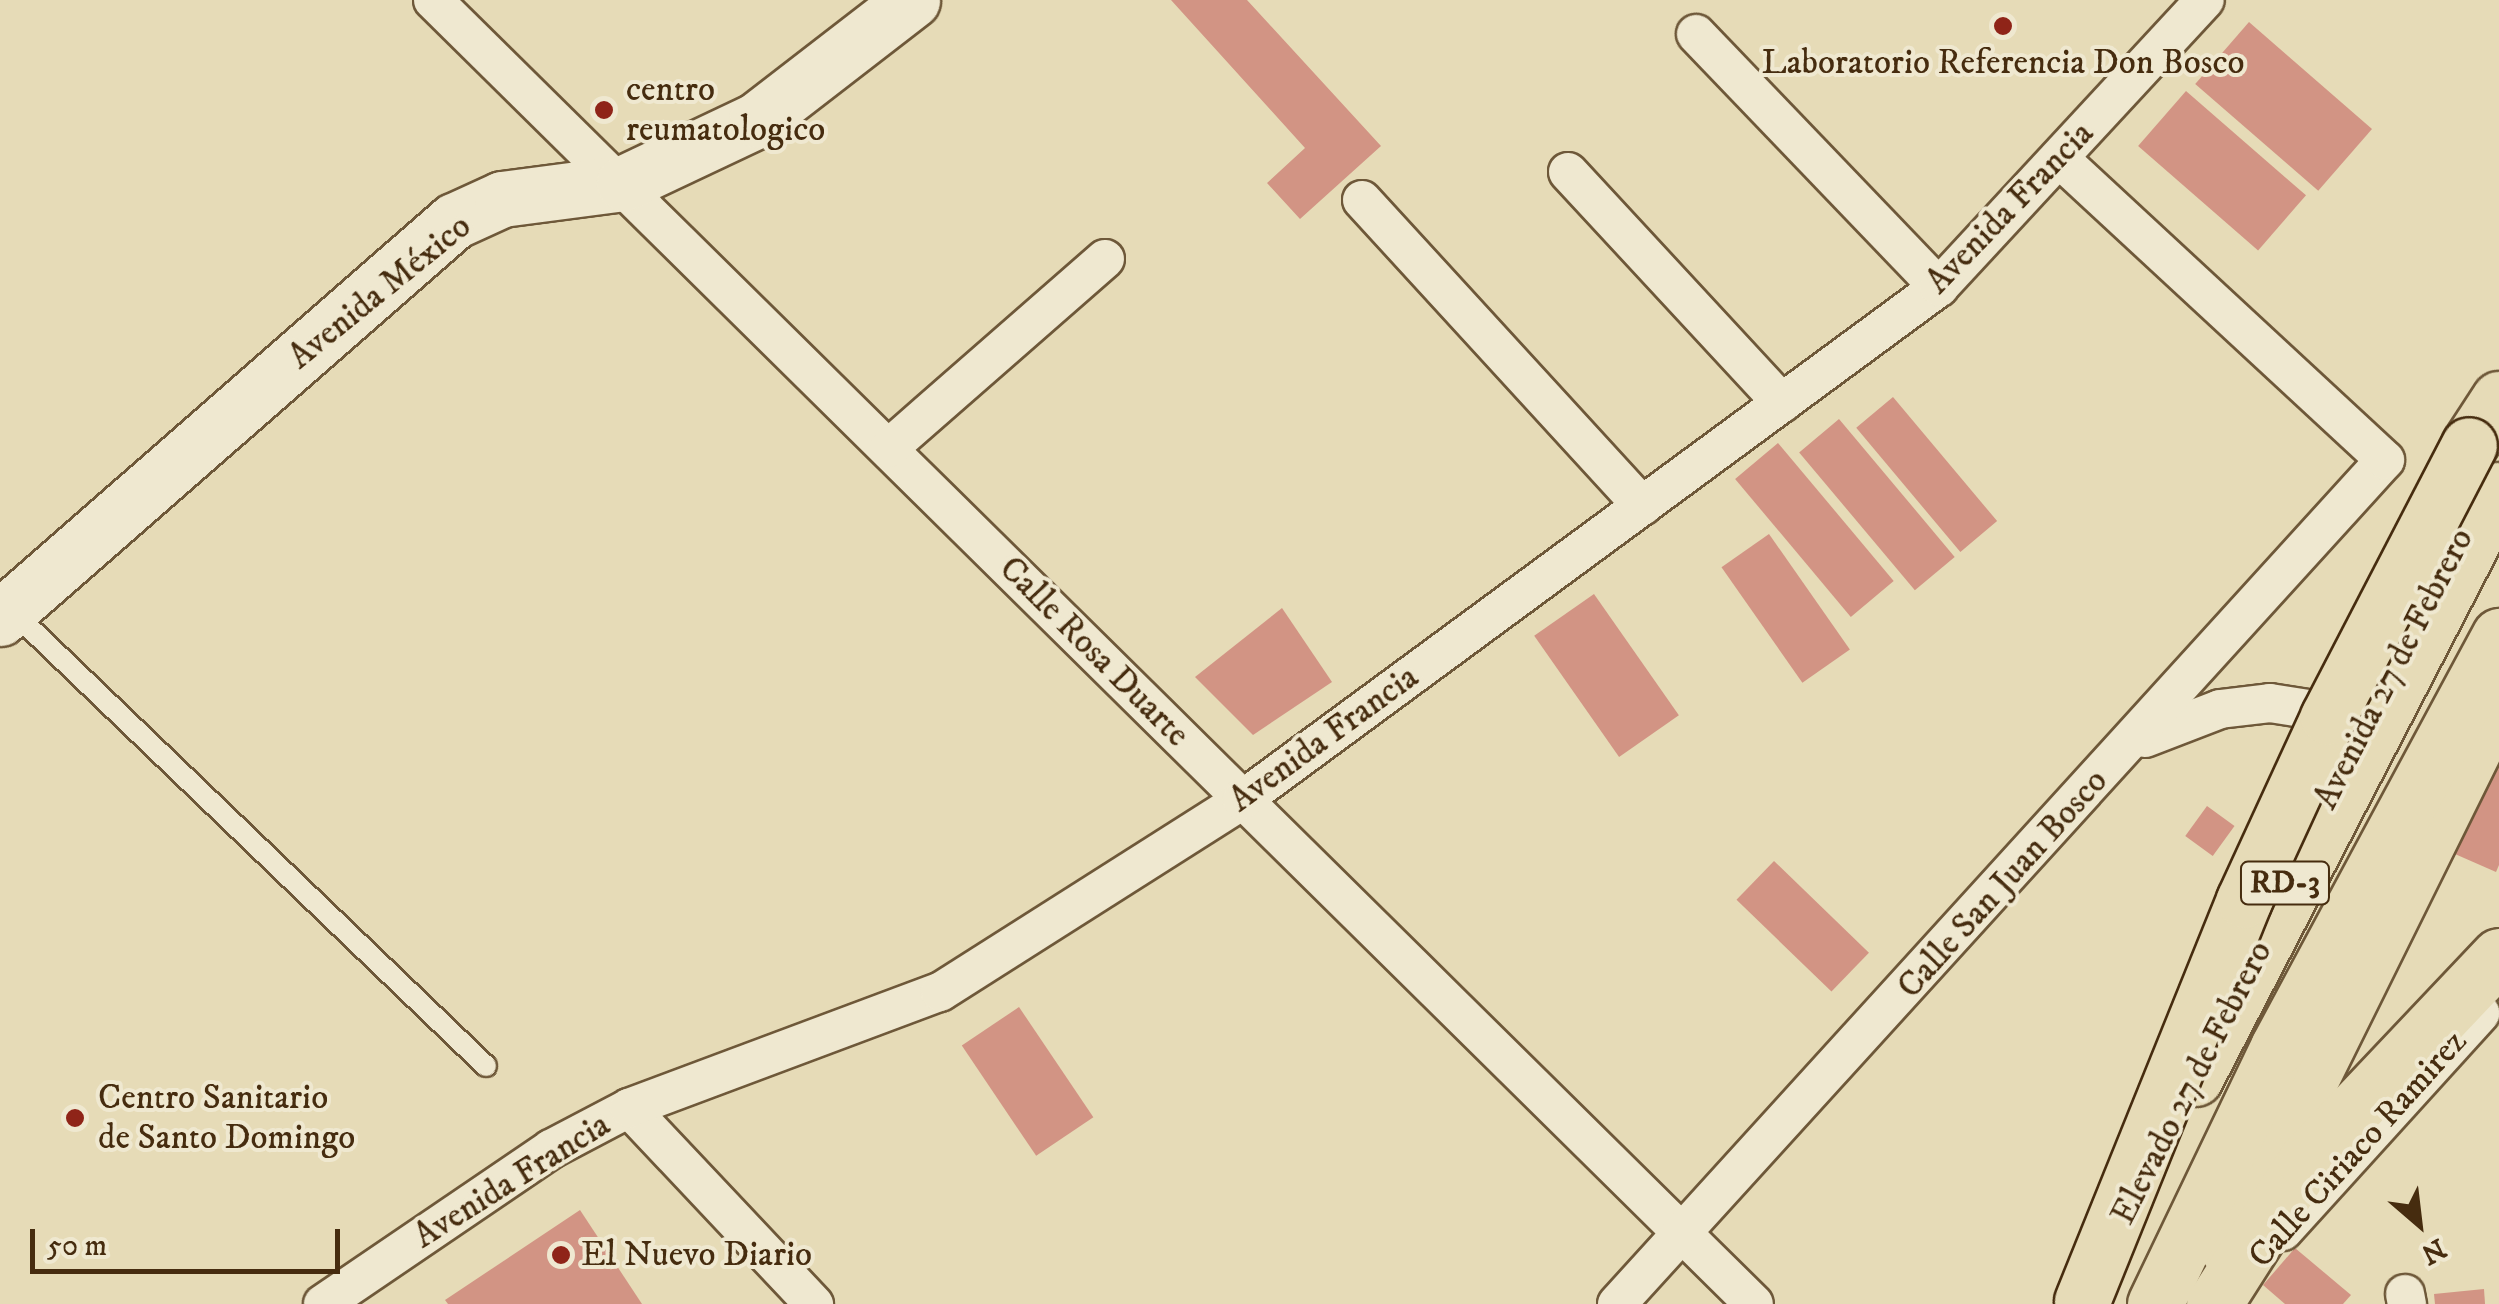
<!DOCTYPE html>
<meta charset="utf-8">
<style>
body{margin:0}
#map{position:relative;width:2499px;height:1304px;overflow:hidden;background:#e6dbb7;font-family:"IM FELL DW Pica",serif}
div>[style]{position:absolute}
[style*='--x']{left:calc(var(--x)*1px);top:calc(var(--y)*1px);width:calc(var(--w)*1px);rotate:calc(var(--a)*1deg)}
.building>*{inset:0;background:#d29484;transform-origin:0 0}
.roads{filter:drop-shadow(2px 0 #6e5839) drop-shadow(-2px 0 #6e5839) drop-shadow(0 2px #6e5839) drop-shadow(0 -2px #6e5839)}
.service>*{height:20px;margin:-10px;padding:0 10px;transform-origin:10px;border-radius:10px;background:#efe8d0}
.minor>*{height:38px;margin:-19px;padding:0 19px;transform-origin:19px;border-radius:19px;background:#efe8d0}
.secondary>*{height:55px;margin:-27.5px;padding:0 27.5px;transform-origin:27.5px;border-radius:27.5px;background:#efe8d0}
.primary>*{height:55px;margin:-27.5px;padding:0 27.5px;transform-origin:27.5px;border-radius:27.5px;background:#e6dbb7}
.motorway>*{height:55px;margin:-27.5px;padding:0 27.5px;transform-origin:27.5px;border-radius:27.5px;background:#e6dbb7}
.bridges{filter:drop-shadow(2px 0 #462c0f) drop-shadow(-2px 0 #462c0f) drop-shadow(0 2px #462c0f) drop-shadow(0 -2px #462c0f)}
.motorway-bridge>*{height:55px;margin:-27.5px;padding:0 27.5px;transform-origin:27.5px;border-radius:27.5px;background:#e6dbb7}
.dots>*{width:28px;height:28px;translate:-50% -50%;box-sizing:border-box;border:5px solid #efe8d0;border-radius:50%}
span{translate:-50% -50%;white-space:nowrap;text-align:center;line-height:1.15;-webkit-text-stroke:8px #efe8d0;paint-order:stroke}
.shield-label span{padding:2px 8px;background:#efe8d0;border:2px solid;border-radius:8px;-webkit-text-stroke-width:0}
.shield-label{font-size:32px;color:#462c0f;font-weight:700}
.poi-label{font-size:35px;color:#462c0f}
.left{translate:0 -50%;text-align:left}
.street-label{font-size:35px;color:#462c0f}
.north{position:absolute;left:2369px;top:1174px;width:100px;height:100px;-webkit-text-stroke:8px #efe8d0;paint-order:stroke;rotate:152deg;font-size:28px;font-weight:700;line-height:40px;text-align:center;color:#462c0f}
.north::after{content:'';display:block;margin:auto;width:35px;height:45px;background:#462c0f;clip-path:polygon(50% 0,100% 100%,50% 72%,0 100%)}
.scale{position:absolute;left:30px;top:1229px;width:310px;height:45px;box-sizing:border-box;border:5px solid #462c0f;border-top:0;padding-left:12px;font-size:30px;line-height:35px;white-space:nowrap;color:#462c0f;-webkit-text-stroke:8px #efe8d0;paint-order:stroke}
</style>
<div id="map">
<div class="building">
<div style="clip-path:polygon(1171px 0,1247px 0,1381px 146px,1300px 219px,1267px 183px,1305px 148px)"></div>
<div style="left:2249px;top:22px;width:163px;height:82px;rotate:41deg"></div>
<div style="left:2186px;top:91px;width:159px;height:73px;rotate:41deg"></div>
<div style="left:1893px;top:397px;width:162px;height:48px;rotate:50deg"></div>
<div style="left:1839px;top:419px;width:180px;height:52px;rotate:50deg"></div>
<div style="left:1778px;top:443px;width:180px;height:56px;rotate:50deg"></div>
<div style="left:1769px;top:534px;width:141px;height:58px;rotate:55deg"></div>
<div style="left:1594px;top:594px;width:148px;height:73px;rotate:55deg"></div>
<div style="clip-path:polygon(1282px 608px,1332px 682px,1253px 735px,1195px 677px)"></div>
<div style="clip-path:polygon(2499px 715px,2499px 865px,2496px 872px,2439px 847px)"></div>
<div style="left:2207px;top:806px;width:34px;height:37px;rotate:36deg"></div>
<div style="left:1774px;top:861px;width:132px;height:54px;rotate:44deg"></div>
<div style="left:1019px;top:1007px;width:133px;height:69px;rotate:56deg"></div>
<div style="clip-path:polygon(580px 1210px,642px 1304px,448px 1304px,445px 1300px)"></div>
<div style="clip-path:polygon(2295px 1248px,2351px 1295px,2343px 1304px,2285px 1304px,2263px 1285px)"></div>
<div style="clip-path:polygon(2484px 1289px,2485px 1304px,2435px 1304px,2434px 1294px)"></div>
</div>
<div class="roads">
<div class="service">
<div style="--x:12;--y:611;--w:657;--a:43.83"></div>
</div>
<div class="minor">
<div style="--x:433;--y:0;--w:1856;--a:44.63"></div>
<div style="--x:1696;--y:34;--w:351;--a:46.2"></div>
<div style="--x:1568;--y:172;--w:315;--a:47.2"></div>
<div style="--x:1362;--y:200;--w:415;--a:47.5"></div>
<div style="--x:889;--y:448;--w:287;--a:-41.2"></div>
<div style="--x:2145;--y:738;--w:80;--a:-21.1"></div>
<div style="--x:2220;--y:709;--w:50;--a:-6.8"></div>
<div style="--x:2270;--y:703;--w:84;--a:8.9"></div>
<div style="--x:629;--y:1108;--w:270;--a:46.7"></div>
<div style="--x:2283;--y:1231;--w:294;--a:-47.8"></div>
<div style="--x:2405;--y:1294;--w:10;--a:79"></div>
<div style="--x:323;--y:1304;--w:276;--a:-34.2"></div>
<div style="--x:551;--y:1149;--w:88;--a:-27.7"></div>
<div style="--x:629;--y:1108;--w:332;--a:-20.5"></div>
<div style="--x:940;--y:992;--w:358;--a:-32.4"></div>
<div style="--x:1242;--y:800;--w:865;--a:-36.35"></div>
<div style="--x:1939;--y:287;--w:391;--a:-47.2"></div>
<div style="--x:1617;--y:1304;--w:1141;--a:-47.7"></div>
<div style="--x:2385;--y:460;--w:444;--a:-137.2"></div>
</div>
<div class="secondary">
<div style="--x:0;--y:618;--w:603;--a:-41.17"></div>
<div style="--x:454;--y:221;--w:53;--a:-24.6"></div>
<div style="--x:502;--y:199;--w:123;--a:-7.5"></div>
<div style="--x:624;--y:183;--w:147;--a:-25.3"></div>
<div style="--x:757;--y:120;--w:196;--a:-37.7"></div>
</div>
<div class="primary">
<div style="--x:2227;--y:1248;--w:614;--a:-63.69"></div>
</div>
<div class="motorway">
<div style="--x:2469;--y:445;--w:55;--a:-56.9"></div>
<div style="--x:2195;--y:1078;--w:662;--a:-62.66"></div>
<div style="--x:2155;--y:1304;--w:285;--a:-64.4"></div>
<div style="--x:2278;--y:1047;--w:467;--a:-61.7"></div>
<div style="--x:2214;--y:1304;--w:169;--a:-57.5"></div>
<div style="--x:2305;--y:1161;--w:282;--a:-46.6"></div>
</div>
</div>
<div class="bridges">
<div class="motorway-bridge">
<div style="--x:2082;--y:1301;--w:432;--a:-68"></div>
<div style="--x:2244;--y:900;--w:201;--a:-65.3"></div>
<div style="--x:2328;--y:717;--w:306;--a:-62.6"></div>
</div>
</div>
<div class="dots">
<div style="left:2003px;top:26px;background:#8f2418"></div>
<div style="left:604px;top:110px;background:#8f2418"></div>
<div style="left:75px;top:1118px;background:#8f2418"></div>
<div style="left:561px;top:1255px;background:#8f2418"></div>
</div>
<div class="shield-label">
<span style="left:2285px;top:883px">RD-3</span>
</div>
<div class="poi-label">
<span style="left:2003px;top:63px">Laboratorio Referencia Don Bosco</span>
<span class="left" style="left:626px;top:110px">centro<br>reumatologico</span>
<span class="left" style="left:98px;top:1118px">Centro Sanitario<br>de Santo Domingo</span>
<span class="left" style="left:581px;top:1255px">El Nuevo Diario</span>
</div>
<div class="street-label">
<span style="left:2010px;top:208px;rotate:-46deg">Avenida Francia</span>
<span style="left:380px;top:292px;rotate:-39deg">Avenida México</span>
<span style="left:1094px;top:652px;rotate:45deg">Calle Rosa Duarte</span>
<span style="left:2394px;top:669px;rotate:-63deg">Avenida 27 de Febrero</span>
<span style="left:1324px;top:739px;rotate:-36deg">Avenida Francia</span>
<span style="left:2003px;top:884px;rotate:-48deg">Calle San Juan Bosco</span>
<span style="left:2192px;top:1083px;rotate:-63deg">Elevado 27 de Febrero</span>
<span style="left:2358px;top:1149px;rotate:-48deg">Calle Ciriaco Ramirez</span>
<span style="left:512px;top:1181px;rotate:-32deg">Avenida Francia</span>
</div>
<div class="north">N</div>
<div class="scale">50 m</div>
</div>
